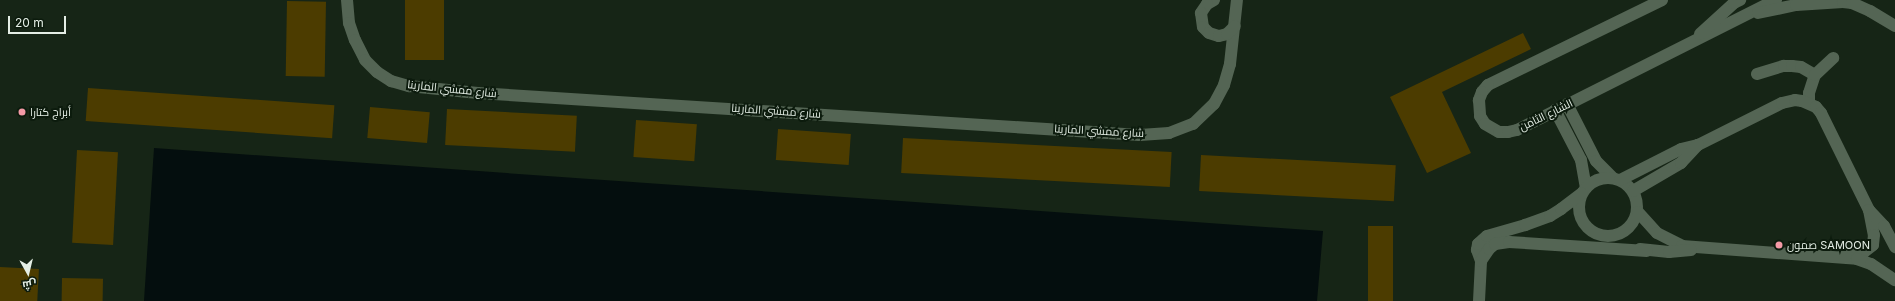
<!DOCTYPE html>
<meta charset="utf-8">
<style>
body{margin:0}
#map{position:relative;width:1895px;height:301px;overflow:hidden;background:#162516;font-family:Inter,Cairo,sans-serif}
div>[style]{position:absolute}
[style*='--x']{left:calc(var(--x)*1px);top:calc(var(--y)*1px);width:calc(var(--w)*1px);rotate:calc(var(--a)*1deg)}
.green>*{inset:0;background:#4c3c00;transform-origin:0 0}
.water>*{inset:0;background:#040e0e}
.minor>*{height:12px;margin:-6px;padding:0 6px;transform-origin:6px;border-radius:6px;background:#546554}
.minor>.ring{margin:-6px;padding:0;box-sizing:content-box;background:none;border:12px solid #546554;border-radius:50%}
.dots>*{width:11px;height:11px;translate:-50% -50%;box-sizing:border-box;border:2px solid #0c1b0d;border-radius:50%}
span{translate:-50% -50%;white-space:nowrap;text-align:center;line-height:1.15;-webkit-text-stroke:4px #0c1b0d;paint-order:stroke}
.street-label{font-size:11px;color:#e4eee5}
.poi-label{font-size:11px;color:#e4eee5}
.left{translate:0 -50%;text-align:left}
.north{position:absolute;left:8px;top:253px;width:40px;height:40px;-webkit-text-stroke:3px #0c1b0d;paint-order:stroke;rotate:172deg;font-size:11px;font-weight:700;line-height:16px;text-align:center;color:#e4eee5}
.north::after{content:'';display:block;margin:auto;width:14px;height:18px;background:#e4eee5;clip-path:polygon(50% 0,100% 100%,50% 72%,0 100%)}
.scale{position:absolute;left:8px;top:16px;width:58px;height:18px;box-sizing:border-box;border:2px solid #e4eee5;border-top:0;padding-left:5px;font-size:12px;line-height:14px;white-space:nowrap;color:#e4eee5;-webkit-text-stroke:3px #0c1b0d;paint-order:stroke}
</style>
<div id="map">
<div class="green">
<div style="left:405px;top:0;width:39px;height:60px"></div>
<div style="left:287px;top:1px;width:39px;height:75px;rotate:1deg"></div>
<div style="clip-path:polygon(1523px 33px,1531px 49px,1442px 92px,1471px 153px,1427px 173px,1390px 97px)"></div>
<div style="left:88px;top:88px;width:247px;height:33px;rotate:4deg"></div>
<div style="left:370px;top:107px;width:60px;height:31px;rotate:5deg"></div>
<div style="left:447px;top:109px;width:130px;height:36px;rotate:3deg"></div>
<div style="left:636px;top:120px;width:61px;height:37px;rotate:4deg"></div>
<div style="left:778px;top:129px;width:73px;height:31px;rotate:4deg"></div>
<div style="left:903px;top:138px;width:269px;height:35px;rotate:3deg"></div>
<div style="left:77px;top:150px;width:41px;height:93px;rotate:3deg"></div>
<div style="left:1201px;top:155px;width:195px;height:36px;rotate:3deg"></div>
<div style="left:1368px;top:226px;width:25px;height:75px"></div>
<div style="left:0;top:267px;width:39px;height:34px;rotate:3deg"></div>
<div style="left:62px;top:278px;width:41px;height:23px;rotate:1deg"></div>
</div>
<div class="water">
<div style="clip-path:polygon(154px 148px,1323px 231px,1317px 301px,144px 301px)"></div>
</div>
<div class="minor">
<div style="--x:347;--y:0;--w:23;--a:85"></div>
<div style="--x:349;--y:23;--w:18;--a:71"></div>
<div style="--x:355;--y:40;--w:22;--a:63"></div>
<div style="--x:365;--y:60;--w:17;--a:45"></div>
<div style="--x:377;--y:72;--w:17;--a:33"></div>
<div style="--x:391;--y:81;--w:19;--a:16"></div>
<div style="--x:409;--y:86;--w:69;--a:5.8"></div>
<div style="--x:478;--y:93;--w:663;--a:3.63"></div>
<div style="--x:1140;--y:135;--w:29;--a:-4"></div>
<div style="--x:1169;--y:133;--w:26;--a:-21"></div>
<div style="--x:1193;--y:124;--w:29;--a:-44"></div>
<div style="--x:1214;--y:104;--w:21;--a:-62"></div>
<div style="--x:1224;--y:85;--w:22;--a:-74"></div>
<div style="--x:1230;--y:64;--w:64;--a:-83.8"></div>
<div style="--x:1214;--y:0;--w:8;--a:150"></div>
<div style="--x:1207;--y:4;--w:11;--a:124"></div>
<div style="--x:1201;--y:13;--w:14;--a:82"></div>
<div style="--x:1203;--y:27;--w:8;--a:45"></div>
<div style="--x:1209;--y:33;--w:10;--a:17"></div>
<div style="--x:1219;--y:36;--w:8;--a:-14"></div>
<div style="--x:1227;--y:34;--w:11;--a:-45"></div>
<div style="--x:1662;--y:0;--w:194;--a:154"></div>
<div style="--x:1488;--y:85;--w:9;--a:131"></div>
<div style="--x:1482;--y:92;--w:9;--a:111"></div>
<div style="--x:1479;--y:100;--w:16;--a:86"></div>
<div style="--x:1480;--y:116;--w:9;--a:58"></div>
<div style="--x:1485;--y:124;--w:16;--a:30"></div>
<div style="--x:1499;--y:132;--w:9;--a:0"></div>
<div style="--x:1508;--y:132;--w:9;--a:-13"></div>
<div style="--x:1517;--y:130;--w:290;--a:-26.7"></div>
<div style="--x:1758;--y:13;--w:39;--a:-12"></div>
<div style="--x:1796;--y:5;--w:47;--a:-3.7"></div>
<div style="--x:1843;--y:2;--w:9;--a:6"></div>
<div style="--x:1852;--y:3;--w:20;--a:24"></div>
<div style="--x:1870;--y:11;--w:29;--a:31"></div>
<div style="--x:1700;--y:34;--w:46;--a:-42.4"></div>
<div style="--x:1734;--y:3;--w:7;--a:-27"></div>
<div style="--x:1757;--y:74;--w:28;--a:-17"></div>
<div style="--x:1784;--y:66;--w:8;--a:0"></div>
<div style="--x:1792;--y:66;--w:9;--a:6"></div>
<div style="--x:1801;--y:67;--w:16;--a:30"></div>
<div style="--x:1809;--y:103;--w:10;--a:-90"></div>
<div style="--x:1809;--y:93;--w:19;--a:-72"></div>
<div style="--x:1815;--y:75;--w:25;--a:-43"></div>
<div style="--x:1567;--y:104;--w:64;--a:63"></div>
<div style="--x:1596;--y:161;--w:24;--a:45"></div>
<div style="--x:1555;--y:110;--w:56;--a:62.5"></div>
<div style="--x:1581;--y:160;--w:28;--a:80"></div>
<div class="ring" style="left:1579px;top:178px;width:46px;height:46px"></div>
<div style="--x:1620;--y:180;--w:68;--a:-26.9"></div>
<div style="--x:1681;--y:149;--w:17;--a:-13"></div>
<div style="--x:1698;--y:145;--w:94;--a:-26.6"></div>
<div style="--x:1782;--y:103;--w:13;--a:-13"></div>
<div style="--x:1795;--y:100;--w:7;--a:8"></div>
<div style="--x:1802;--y:101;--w:15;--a:23"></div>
<div style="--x:1816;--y:107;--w:8;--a:50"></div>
<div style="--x:1821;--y:113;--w:108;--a:63.7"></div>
<div style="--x:1869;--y:210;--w:25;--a:79"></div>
<div style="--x:1874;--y:235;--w:10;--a:96"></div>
<div style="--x:1873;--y:245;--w:11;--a:142"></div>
<div style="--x:1864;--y:252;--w:24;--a:168"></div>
<div style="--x:1633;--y:191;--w:56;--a:-30.3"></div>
<div style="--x:1681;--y:163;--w:25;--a:-47"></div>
<div style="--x:1869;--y:210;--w:22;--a:47"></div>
<div style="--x:1884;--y:226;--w:24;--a:62"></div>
<div style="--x:1638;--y:212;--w:28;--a:48"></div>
<div style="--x:1657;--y:233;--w:28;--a:27"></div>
<div style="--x:1682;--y:246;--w:175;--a:4.2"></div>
<div style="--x:1857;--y:259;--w:15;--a:20"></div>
<div style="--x:1871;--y:264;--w:29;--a:34"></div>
<div style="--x:1640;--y:249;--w:29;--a:6"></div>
<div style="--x:1669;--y:252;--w:22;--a:-5"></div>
<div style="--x:1481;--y:261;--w:12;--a:-110"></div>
<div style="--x:1477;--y:250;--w:6;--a:-81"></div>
<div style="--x:1478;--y:244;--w:12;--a:-42"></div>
<div style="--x:1487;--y:236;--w:40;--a:-16"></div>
<div style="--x:1525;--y:225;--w:27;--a:-20"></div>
<div style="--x:1550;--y:216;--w:13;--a:-32"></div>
<div style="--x:1561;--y:209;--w:26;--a:-37"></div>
<div style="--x:1479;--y:301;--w:40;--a:-87.1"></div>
<div style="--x:1481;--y:261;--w:14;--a:-56"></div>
<div style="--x:1489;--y:249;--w:8;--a:-40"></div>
<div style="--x:1495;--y:244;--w:14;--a:-8"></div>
<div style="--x:1509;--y:242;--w:138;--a:3.7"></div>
</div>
<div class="dots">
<div style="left:22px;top:112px;background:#f49aa6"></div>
<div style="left:1779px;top:245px;background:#f49aa6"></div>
</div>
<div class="street-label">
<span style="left:452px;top:89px;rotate:6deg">شارع ممشي المارينا</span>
<span style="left:776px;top:111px;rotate:4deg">شارع ممشي المارينا</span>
<span style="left:1546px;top:115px;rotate:-26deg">الشارع الثامن</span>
<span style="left:1099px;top:131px;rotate:3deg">شارع ممشي المارينا</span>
</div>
<div class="poi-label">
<span class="left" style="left:30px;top:112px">أبراج كتارا</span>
<span class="left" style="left:1787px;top:245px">صمون SAMOON</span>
</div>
<div class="north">ش</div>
<div class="scale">20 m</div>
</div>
